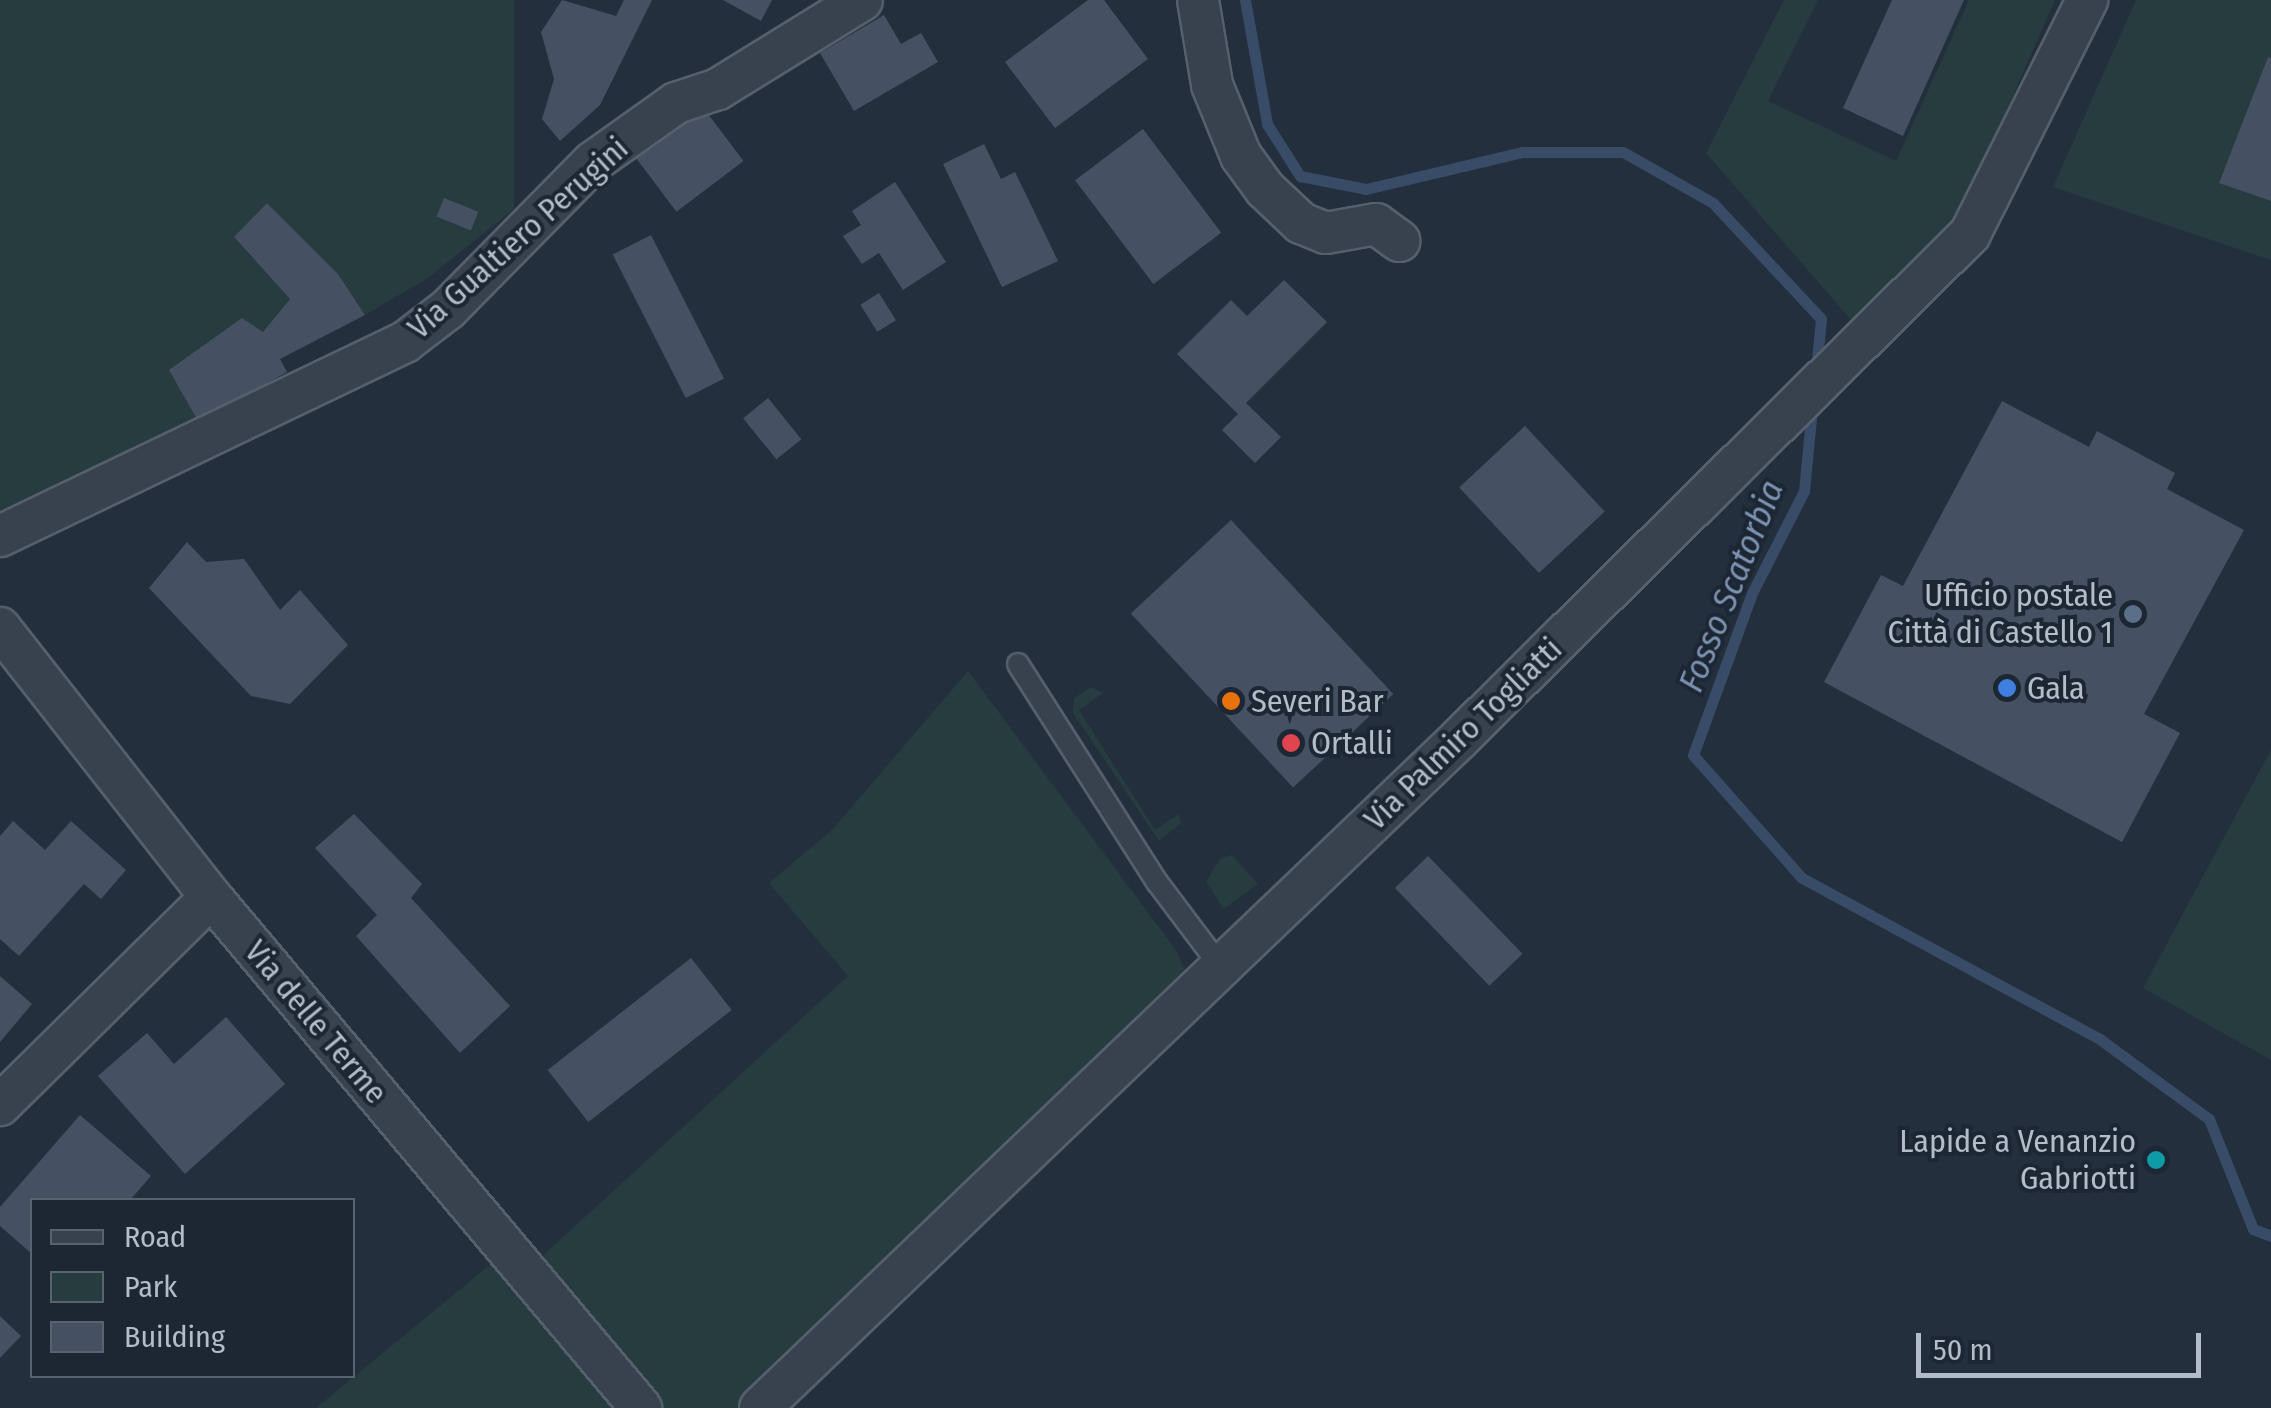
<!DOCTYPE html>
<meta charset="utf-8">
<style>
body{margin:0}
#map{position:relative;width:2271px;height:1408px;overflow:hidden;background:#242f3e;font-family:"Fira Sans Condensed",sans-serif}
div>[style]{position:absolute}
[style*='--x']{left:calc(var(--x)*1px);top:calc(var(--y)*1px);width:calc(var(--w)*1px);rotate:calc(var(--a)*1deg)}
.green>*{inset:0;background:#263c3f}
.stream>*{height:11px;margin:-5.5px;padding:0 5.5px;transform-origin:5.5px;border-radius:5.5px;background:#394c67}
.building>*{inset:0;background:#455162;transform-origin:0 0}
.roads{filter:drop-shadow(2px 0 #565f6c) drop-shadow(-2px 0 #565f6c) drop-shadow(0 2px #565f6c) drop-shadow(0 -2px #565f6c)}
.service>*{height:20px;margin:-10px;padding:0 10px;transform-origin:10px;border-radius:10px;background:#38414e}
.minor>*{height:40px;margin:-20px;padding:0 20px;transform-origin:20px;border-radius:20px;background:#38414e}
.dots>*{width:28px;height:28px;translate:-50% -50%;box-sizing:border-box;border:5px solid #1d2633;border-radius:50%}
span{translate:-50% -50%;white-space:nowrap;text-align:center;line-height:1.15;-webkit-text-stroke:8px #1d2633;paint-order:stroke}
.street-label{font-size:32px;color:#b4bcc9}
.poi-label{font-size:32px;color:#b4bcc9}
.right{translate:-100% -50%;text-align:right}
.left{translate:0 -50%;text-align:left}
.water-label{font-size:35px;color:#7c92b1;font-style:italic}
.legend{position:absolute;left:30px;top:1198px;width:325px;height:180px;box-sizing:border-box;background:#1d2633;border:2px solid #59626f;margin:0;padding:12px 18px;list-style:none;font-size:30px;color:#b4bcc9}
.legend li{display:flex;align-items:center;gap:20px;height:50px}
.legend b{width:50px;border:2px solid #59626f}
.scale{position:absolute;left:1916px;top:1333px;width:285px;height:45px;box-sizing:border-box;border:5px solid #b4bcc9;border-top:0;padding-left:12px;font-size:30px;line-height:35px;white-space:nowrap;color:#b4bcc9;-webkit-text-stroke:8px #1d2633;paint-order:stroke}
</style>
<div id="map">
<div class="green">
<div style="clip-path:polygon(0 0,514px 0,514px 209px,428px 278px,365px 315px,338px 274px,267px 203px,234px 238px,290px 299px,263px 332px,242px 319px,198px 421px,0 510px)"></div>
<div style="clip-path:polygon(1784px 0,1818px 0,1768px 101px,1896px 161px,1969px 0,2055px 0,1953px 233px,1858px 328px,1706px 153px)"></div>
<div style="clip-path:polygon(2136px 0,2271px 0,2271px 58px,2219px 182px,2271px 201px,2271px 260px,2053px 187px)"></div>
<div style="clip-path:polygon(968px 671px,1176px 950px,1195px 991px,760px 1408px,316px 1408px,508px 1250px,526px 1271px,848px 976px,769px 883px,832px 830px)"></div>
<div style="clip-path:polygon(1091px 687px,1103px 693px,1079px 710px,1155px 830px,1179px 814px,1181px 823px,1159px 841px,1073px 713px,1074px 698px)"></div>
<div style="clip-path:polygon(2271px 750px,2271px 1060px,2143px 988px)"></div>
<div style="clip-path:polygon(1232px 855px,1258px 884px,1223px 909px,1206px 881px,1221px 858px)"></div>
</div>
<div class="stream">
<div style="--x:1245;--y:0;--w:126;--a:79.9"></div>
<div style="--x:1267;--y:124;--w:62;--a:57.6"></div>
<div style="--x:1300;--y:176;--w:67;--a:11.1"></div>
<div style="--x:1366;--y:189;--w:160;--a:-13.3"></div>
<div style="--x:1522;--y:152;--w:101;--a:0"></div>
<div style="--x:1623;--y:152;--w:103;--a:29.5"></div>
<div style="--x:1713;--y:203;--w:158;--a:47"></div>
<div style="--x:1821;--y:319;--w:51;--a:95.6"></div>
<div style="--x:1812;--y:408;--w:83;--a:95.5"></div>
<div style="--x:1804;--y:491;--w:114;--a:117"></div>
<div style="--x:1752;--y:593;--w:172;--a:110"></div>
<div style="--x:1693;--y:755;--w:164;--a:48.5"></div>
<div style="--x:1802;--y:878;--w:340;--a:28.4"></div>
<div style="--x:2101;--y:1040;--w:134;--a:36.2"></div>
<div style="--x:2209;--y:1119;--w:118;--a:68.2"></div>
<div style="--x:2253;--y:1229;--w:19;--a:21"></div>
</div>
<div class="building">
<div style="clip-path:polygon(562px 0,616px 16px,624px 0,652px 0,600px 105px,560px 141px,542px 119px,554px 79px,541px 32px)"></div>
<div style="clip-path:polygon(723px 0,772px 0,761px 21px)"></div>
<div style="clip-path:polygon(1088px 0,1104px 0,1148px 59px,1055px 128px,1005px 62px)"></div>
<div style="clip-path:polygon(1892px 0,1964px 0,1903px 136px,1843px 108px)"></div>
<div style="clip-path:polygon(884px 15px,901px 44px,921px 33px,938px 62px,854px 111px,820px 53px)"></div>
<div style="clip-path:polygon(2268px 57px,2271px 58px,2271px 201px,2219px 183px)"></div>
<div style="left:699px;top:102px;width:74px;height:84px;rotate:53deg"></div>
<div style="left:1143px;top:129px;width:130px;height:85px;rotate:53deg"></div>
<div style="clip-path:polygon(984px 144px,1001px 179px,1015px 172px,1058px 261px,1002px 287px,943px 164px)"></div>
<div style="clip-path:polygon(895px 182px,946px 262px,903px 290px,879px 253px,862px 264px,843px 236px,861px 225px,852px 211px)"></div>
<div style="left:444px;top:198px;width:37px;height:20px;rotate:22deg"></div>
<div style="clip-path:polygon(267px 203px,338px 274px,365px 315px,280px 359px,287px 372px,198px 421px,169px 370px,242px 318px,263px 332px,290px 299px,234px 237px)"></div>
<div style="left:651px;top:235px;width:161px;height:43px;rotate:63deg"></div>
<div style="clip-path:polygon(1284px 280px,1327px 322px,1246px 403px,1281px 437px,1255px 463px,1222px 430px,1238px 414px,1177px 354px,1231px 300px,1247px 316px)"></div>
<div style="left:879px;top:293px;width:32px;height:22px;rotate:58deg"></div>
<div style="left:768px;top:398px;width:53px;height:32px;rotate:51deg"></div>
<div style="clip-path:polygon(2002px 401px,2089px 447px,2097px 431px,2175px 473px,2167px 489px,2244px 530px,2144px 714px,2180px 733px,2122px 842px,1824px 682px,1881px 575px,1903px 586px)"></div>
<div style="left:1525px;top:426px;width:117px;height:90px;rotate:47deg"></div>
<div style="left:1231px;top:520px;width:238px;height:137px;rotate:47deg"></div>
<div style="clip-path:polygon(187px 542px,206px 562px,244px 559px,280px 610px,300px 590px,348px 645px,290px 704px,251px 696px,149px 588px)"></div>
<div style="clip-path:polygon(354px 814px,422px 884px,411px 898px,510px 1006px,460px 1053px,356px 936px,377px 915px,315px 848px)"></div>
<div style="clip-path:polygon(13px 821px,45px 850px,71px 821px,126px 870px,101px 899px,84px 884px,19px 956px,0 939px,0 836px)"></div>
<div style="left:1428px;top:856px;width:136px;height:46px;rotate:46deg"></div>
<div style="left:691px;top:958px;width:66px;height:182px;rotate:52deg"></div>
<div style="clip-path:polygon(0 976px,32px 1004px,0 1042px)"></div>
<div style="clip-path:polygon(226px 1017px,285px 1084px,185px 1174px,98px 1076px,147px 1033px,174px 1064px)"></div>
<div style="clip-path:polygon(80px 1115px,151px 1176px,130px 1200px,32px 1200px,32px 1254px,0 1226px,0 1207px)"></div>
<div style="clip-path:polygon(0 1316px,21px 1336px,0 1358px)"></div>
</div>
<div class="roads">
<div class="service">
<div style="--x:1018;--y:664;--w:259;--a:57.5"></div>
<div style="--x:1157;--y:882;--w:106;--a:53"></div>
</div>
<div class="minor">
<div style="--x:1198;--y:0;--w:86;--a:80.6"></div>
<div style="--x:1212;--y:85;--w:77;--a:67.8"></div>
<div style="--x:1241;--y:156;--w:41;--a:54"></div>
<div style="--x:1265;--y:189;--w:50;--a:43.4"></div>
<div style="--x:1301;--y:223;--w:27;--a:22"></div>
<div style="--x:1326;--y:233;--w:51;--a:-10.2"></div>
<div style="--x:1376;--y:224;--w:29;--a:36"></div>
<div style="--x:0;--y:536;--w:449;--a:-25.6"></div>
<div style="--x:405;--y:342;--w:54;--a:-37.5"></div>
<div style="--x:448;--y:309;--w:206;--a:-45.4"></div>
<div style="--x:593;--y:162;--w:102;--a:-35.4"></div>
<div style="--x:676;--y:103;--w:44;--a:-18.4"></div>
<div style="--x:718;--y:89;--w:169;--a:-31.7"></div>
<div style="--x:0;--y:628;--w:342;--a:51.9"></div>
<div style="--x:211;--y:897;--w:668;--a:49.92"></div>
<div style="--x:0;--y:1105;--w:296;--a:-44.6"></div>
<div style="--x:760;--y:1408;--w:968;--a:-43.74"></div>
<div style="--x:1459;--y:739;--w:718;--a:-44.66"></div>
<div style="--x:1970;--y:234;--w:262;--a:-63.4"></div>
</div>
</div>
<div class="dots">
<div style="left:2133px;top:614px;background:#5c6f8a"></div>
<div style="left:2007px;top:688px;background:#3f7fe0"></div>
<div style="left:1231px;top:701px;background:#e8710a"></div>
<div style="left:1291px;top:743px;background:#e0444e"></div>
<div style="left:2156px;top:1160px;background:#0f9aa8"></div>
</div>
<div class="street-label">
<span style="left:518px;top:238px;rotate:-42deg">Via Gualtiero Perugini</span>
<span style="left:1463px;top:734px;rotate:-44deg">Via Palmiro Togliatti</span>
<span style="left:316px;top:1022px;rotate:50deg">Via delle Terme</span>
</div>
<div class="poi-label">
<span class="right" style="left:2113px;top:614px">Ufficio postale<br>Città di Castello 1</span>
<span class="left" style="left:2027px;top:688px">Gala</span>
<span class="left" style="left:1251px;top:701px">Severi Bar</span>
<span class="left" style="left:1311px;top:743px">Ortalli</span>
<span class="right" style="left:2136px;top:1160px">Lapide a Venanzio<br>Gabriotti</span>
</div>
<div class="water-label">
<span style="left:1731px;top:586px;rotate:-68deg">Fosso Scatorbia</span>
</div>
<ul class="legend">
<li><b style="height:12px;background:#38414e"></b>Road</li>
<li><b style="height:28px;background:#263c3f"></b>Park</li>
<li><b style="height:28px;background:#455162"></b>Building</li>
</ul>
<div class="scale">50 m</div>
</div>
